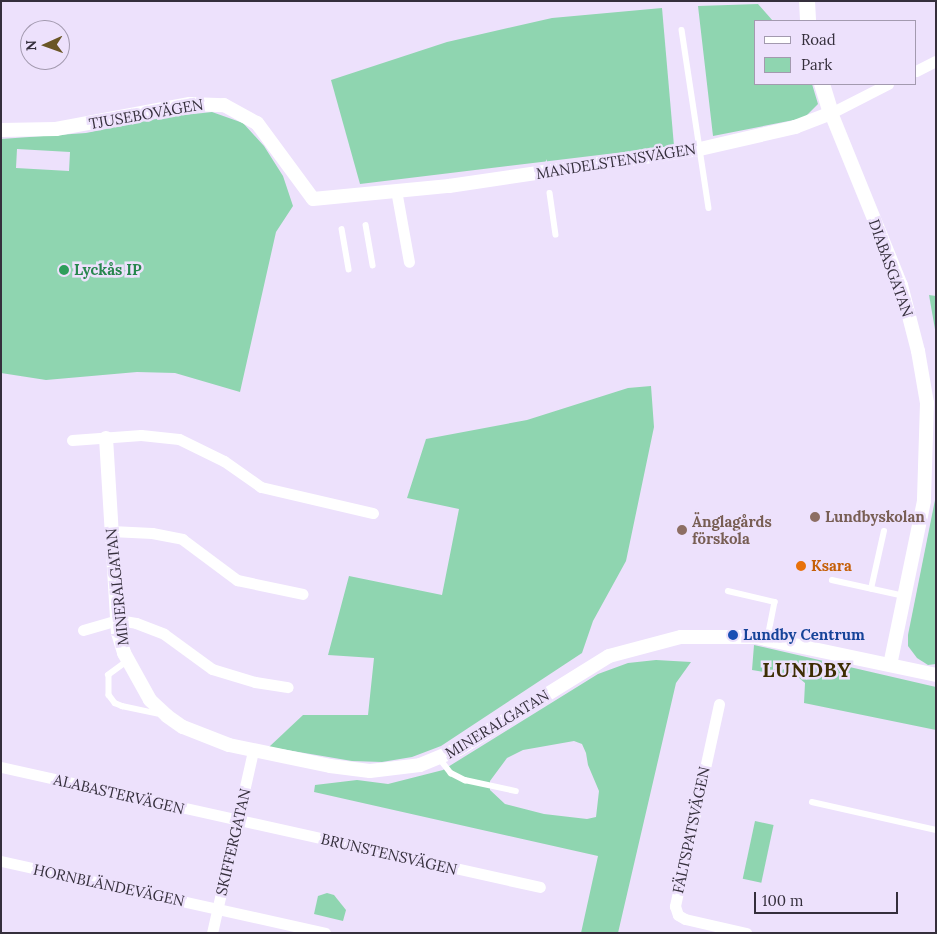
<!DOCTYPE html>
<meta charset="utf-8">
<style>
body{margin:0}
#map{position:relative;width:937px;height:934px;overflow:hidden;background:#ede1fc;font-family:Lora,serif}
div>[style]{position:absolute}
[style*='--x']{left:calc(var(--x)*1px);top:calc(var(--y)*1px);width:calc(var(--w)*1px);rotate:calc(var(--a)*1deg)}
.green>*{inset:0;background:#8fd5b0;transform-origin:0 0}
.service>*{height:5.5px;margin:-2.75px;padding:0 2.75px;transform-origin:2.75px;border-radius:2.75px;background:#fff}
.minor>*{height:11px;margin:-5.5px;padding:0 5.5px;transform-origin:5.5px;border-radius:5.5px;background:#fff}
.tertiary>*{height:14px;margin:-7px;padding:0 7px;transform-origin:7px;border-radius:7px;background:#fff}
.secondary>*{height:16px;margin:-8px;padding:0 8px;transform-origin:8px;border-radius:8px;background:#fff}
.dots>*{width:14px;height:14px;translate:-50% -50%;box-sizing:border-box;border:2px solid #ede1fc;border-radius:50%}
span{translate:-50% -50%;white-space:nowrap;text-align:center;line-height:1.15;-webkit-text-stroke:5px #ede1fc;paint-order:stroke}
.street-label{font-size:15px;color:#352f3c}
.leisure-label{font-size:15px;color:#27864d;font-weight:700}
.left{translate:0 -50%;text-align:left}
.education-label{font-size:15px;color:#785e54;font-weight:700}
.food-label{font-size:15px;color:#c56008;font-weight:700}
.transit-label{font-size:15px;color:#164399;font-weight:700}
.district-label{font-size:20px;color:#3d2d03;font-weight:700;letter-spacing:1px}
.frame{position:absolute;inset:0;border:2px solid #352f3c;pointer-events:none}
.legend{position:absolute;left:754px;top:20px;width:162px;height:65px;box-sizing:border-box;background:#ede1fc;border:1px solid #a39aaf;margin:0;padding:6px 9px;list-style:none;font-size:15px;color:#352f3c}
.legend li{display:flex;align-items:center;gap:10px;height:25px}
.legend b{width:25px;border:1px solid #a39aaf}
.north{position:absolute;left:20px;top:20px;width:50px;height:50px;box-sizing:border-box;background:#ede1fc;border:1px solid #a39aaf;border-radius:50%;rotate:268deg;font-size:14px;font-weight:700;line-height:20px;text-align:center;color:#352f3c}
.north::after{content:'';display:block;margin:auto;width:18px;height:22px;background:#6a5625;clip-path:polygon(50% 0,100% 100%,50% 72%,0 100%)}
.scale{position:absolute;left:754px;top:892px;width:144px;height:22px;box-sizing:border-box;border:2px solid #352f3c;border-top:0;padding-left:6px;font-size:15px;line-height:18px;white-space:nowrap;color:#352f3c;-webkit-text-stroke:4px #ede1fc;paint-order:stroke}
</style>
<div id="map">
<div class="green">
<div style="clip-path:polygon(758px 4px,773px 21px,756px 21px,756px 84px,812px 84px,818px 104px,804px 118px,713px 136px,698px 6px)"></div>
<div style="clip-path:polygon(662px 8px,674px 146px,360px 184px,331px 80px,447px 42px,552px 18px)"></div>
<div style="clip-path:polygon(evenodd,212px 112px,243px 123px,264px 146px,283px 176px,293px 206px,276px 232px,240px 392px,175px 373px,137px 372px,46px 380px,1px 373px,1px 139px,86px 133px,166px 117px,212px 112px,17px 149px,70px 152px,69px 171px,16px 168px,17px 149px)"></div>
<div style="clip-path:polygon(929px 295px,936px 296px,936px 335px)"></div>
<div style="clip-path:polygon(651px 386px,654px 427px,626px 561px,593px 621px,582px 653px,441px 746px,412px 757px,382px 762px,352px 761px,269px 747px,303px 715px,368px 715px,374px 658px,328px 655px,349px 576px,442px 595px,459px 509px,407px 498px,426px 439px,527px 420px,628px 388px)"></div>
<div style="clip-path:polygon(936px 495px,936px 664px,928px 665px,917px 658px,908px 646px,908px 635px)"></div>
<div style="clip-path:polygon(754px 645px,936px 687px,936px 730px,804px 703px,805px 683px,799px 678px,752px 670px)"></div>
<div style="clip-path:polygon(evenodd,656px 660px,691px 662px,676px 683px,618px 933px,581px 933px,598px 856px,314px 792px,315px 785px,357px 780px,388px 784px,443px 770px,598px 674px,628px 663px,656px 660px,574px 741px,582px 744px,586px 753px,588px 765px,599px 791px,596px 817px,587px 819px,544px 814px,505px 804px,490px 790px,490px 781px,507px 758px,523px 750px,574px 741px)"></div>
<div style="left:755px;top:821px;width:19px;height:59px;rotate:12deg"></div>
<div style="clip-path:polygon(327px 893px,334px 895px,346px 910px,343px 921px,314px 914px,318px 896px)"></div>
</div>
<div class="service">
<div style="--x:682;--y:30;--w:180;--a:81.4"></div>
<div style="--x:550;--y:193;--w:42;--a:81.9"></div>
<div style="--x:366;--y:225;--w:41;--a:80.1"></div>
<div style="--x:342;--y:229;--w:41;--a:80.1"></div>
<div style="--x:832;--y:580;--w:75;--a:12.4"></div>
<div style="--x:871;--y:589;--w:59;--a:-77.4"></div>
<div style="--x:728;--y:591;--w:48;--a:13.2"></div>
<div style="--x:775;--y:602;--w:38;--a:101"></div>
<div style="--x:128;--y:661;--w:24;--a:144"></div>
<div style="--x:109;--y:675;--w:20;--a:90"></div>
<div style="--x:109;--y:695;--w:10;--a:53"></div>
<div style="--x:115;--y:703;--w:8;--a:23"></div>
<div style="--x:122;--y:706;--w:35;--a:12"></div>
<div style="--x:156;--y:713;--w:4;--a:-45"></div>
<div style="--x:440;--y:759;--w:18;--a:52"></div>
<div style="--x:451;--y:773;--w:16;--a:27"></div>
<div style="--x:465;--y:780;--w:52;--a:12.2"></div>
<div style="--x:812;--y:802;--w:127;--a:12.7"></div>
</div>
<div class="minor">
<div style="--x:916;--y:71;--w:22;--a:-27"></div>
<div style="--x:831;--y:113;--w:64;--a:-27"></div>
<div style="--x:396;--y:190;--w:73;--a:79.8"></div>
<div style="--x:72;--y:440;--w:69;--a:-4.1"></div>
<div style="--x:141;--y:435;--w:38;--a:6"></div>
<div style="--x:179;--y:439;--w:50;--a:26.1"></div>
<div style="--x:224;--y:461;--w:45;--a:35.1"></div>
<div style="--x:261;--y:487;--w:115;--a:13.1"></div>
<div style="--x:111;--y:531;--w:41;--a:2.8"></div>
<div style="--x:152;--y:533;--w:31;--a:11"></div>
<div style="--x:182;--y:539;--w:69;--a:36.7"></div>
<div style="--x:237;--y:580;--w:67;--a:12"></div>
<div style="--x:83;--y:630;--w:36;--a:-16"></div>
<div style="--x:118;--y:620;--w:18;--a:9"></div>
<div style="--x:136;--y:623;--w:30;--a:21"></div>
<div style="--x:164;--y:634;--w:59;--a:36.1"></div>
<div style="--x:212;--y:669;--w:45;--a:16.8"></div>
<div style="--x:255;--y:682;--w:33;--a:9"></div>
<div style="--x:719;--y:704;--w:207;--a:102.3"></div>
<div style="--x:675;--y:906;--w:9;--a:72"></div>
<div style="--x:678;--y:915;--w:8;--a:30"></div>
<div style="--x:685;--y:919;--w:63;--a:12.9"></div>
<div style="--x:1;--y:767;--w:552;--a:12.55"></div>
<div style="--x:1;--y:861;--w:332;--a:12.5"></div>
<div style="--x:212;--y:933;--w:187;--a:-77.3"></div>
</div>
<div class="tertiary">
<div style="--x:1;--y:130;--w:55;--a:-1"></div>
<div style="--x:56;--y:129;--w:136;--a:-10.6"></div>
<div style="--x:190;--y:104;--w:34;--a:2"></div>
<div style="--x:224;--y:105;--w:38;--a:29"></div>
<div style="--x:257;--y:123;--w:94;--a:53.6"></div>
<div style="--x:313;--y:199;--w:137;--a:-5.5"></div>
<div style="--x:449;--y:186;--w:254;--a:-8.4"></div>
<div style="--x:700;--y:149;--w:98;--a:-13"></div>
<div style="--x:795;--y:127;--w:39;--a:-21"></div>
<div style="--x:831;--y:113;--w:186;--a:67.9"></div>
<div style="--x:901;--y:285;--w:68;--a:75.6"></div>
<div style="--x:918;--y:351;--w:53;--a:80.2"></div>
<div style="--x:927;--y:403;--w:98;--a:91.8"></div>
<div style="--x:924;--y:501;--w:167;--a:101.7"></div>
<div style="--x:106;--y:438;--w:195;--a:86.5"></div>
<div style="--x:118;--y:633;--w:21;--a:73"></div>
<div style="--x:124;--y:653;--w:54;--a:61"></div>
<div style="--x:150;--y:700;--w:23;--a:43"></div>
<div style="--x:167;--y:716;--w:19;--a:35"></div>
<div style="--x:183;--y:727;--w:49;--a:21.4"></div>
<div style="--x:229;--y:745;--w:103;--a:11.7"></div>
<div style="--x:330;--y:766;--w:40;--a:7.1"></div>
<div style="--x:370;--y:771;--w:50;--a:-6.8"></div>
<div style="--x:420;--y:765;--w:42;--a:-22.3"></div>
<div style="--x:459;--y:749;--w:176;--a:-31.8"></div>
<div style="--x:609;--y:656;--w:74;--a:-14.8"></div>
<div style="--x:681;--y:637;--w:75;--a:0"></div>
<div style="--x:756;--y:637;--w:184;--a:11.9"></div>
</div>
<div class="secondary">
<div style="--x:807;--y:1;--w:20;--a:87"></div>
<div style="--x:822;--y:84;--w:30;--a:73"></div>
</div>
<div class="dots">
<div style="left:64px;top:270px;background:#2e9e5b"></div>
<div style="left:815px;top:517px;background:#8d6e63"></div>
<div style="left:682px;top:530px;background:#8d6e63"></div>
<div style="left:801px;top:566px;background:#e8710a"></div>
<div style="left:733px;top:635px;background:#1a4fb4"></div>
</div>
<div class="street-label">
<span style="left:146px;top:114px;rotate:-10deg">TJUSEBOVÄGEN</span>
<span style="left:616px;top:161px;rotate:-9deg">MANDELSTENSVÄGEN</span>
<span style="left:891px;top:268px;rotate:70deg">DIABASGATAN</span>
<span style="left:117px;top:587px;rotate:-96deg">MINERALGATAN</span>
<span style="left:497px;top:724px;rotate:-31deg">MINERALGATAN</span>
<span style="left:119px;top:794px;rotate:13deg">ALABASTERVÄGEN</span>
<span style="left:691px;top:830px;rotate:-78deg">FÄLTSPATSVÄGEN</span>
<span style="left:233px;top:842px;rotate:-77deg">SKIFFERGATAN</span>
<span style="left:389px;top:854px;rotate:13deg">BRUNSTENSVÄGEN</span>
<span style="left:109px;top:885px;rotate:12deg">HORNBLÄNDEVÄGEN</span>
</div>
<div class="leisure-label">
<span class="left" style="left:74px;top:270px">Lyckås IP</span>
</div>
<div class="education-label">
<span class="left" style="left:825px;top:517px">Lundbyskolan</span>
<span class="left" style="left:692px;top:530px">Änglagårds<br>förskola</span>
</div>
<div class="food-label">
<span class="left" style="left:811px;top:566px">Ksara</span>
</div>
<div class="transit-label">
<span class="left" style="left:743px;top:635px">Lundby Centrum</span>
</div>
<div class="district-label">
<span style="left:807px;top:669px">LUNDBY</span>
</div>
<div class="frame"></div>
<ul class="legend">
<li><b style="height:6px;background:#fff"></b>Road</li>
<li><b style="height:14px;background:#8fd5b0"></b>Park</li>
</ul>
<div class="north">N</div>
<div class="scale">100 m</div>
</div>
